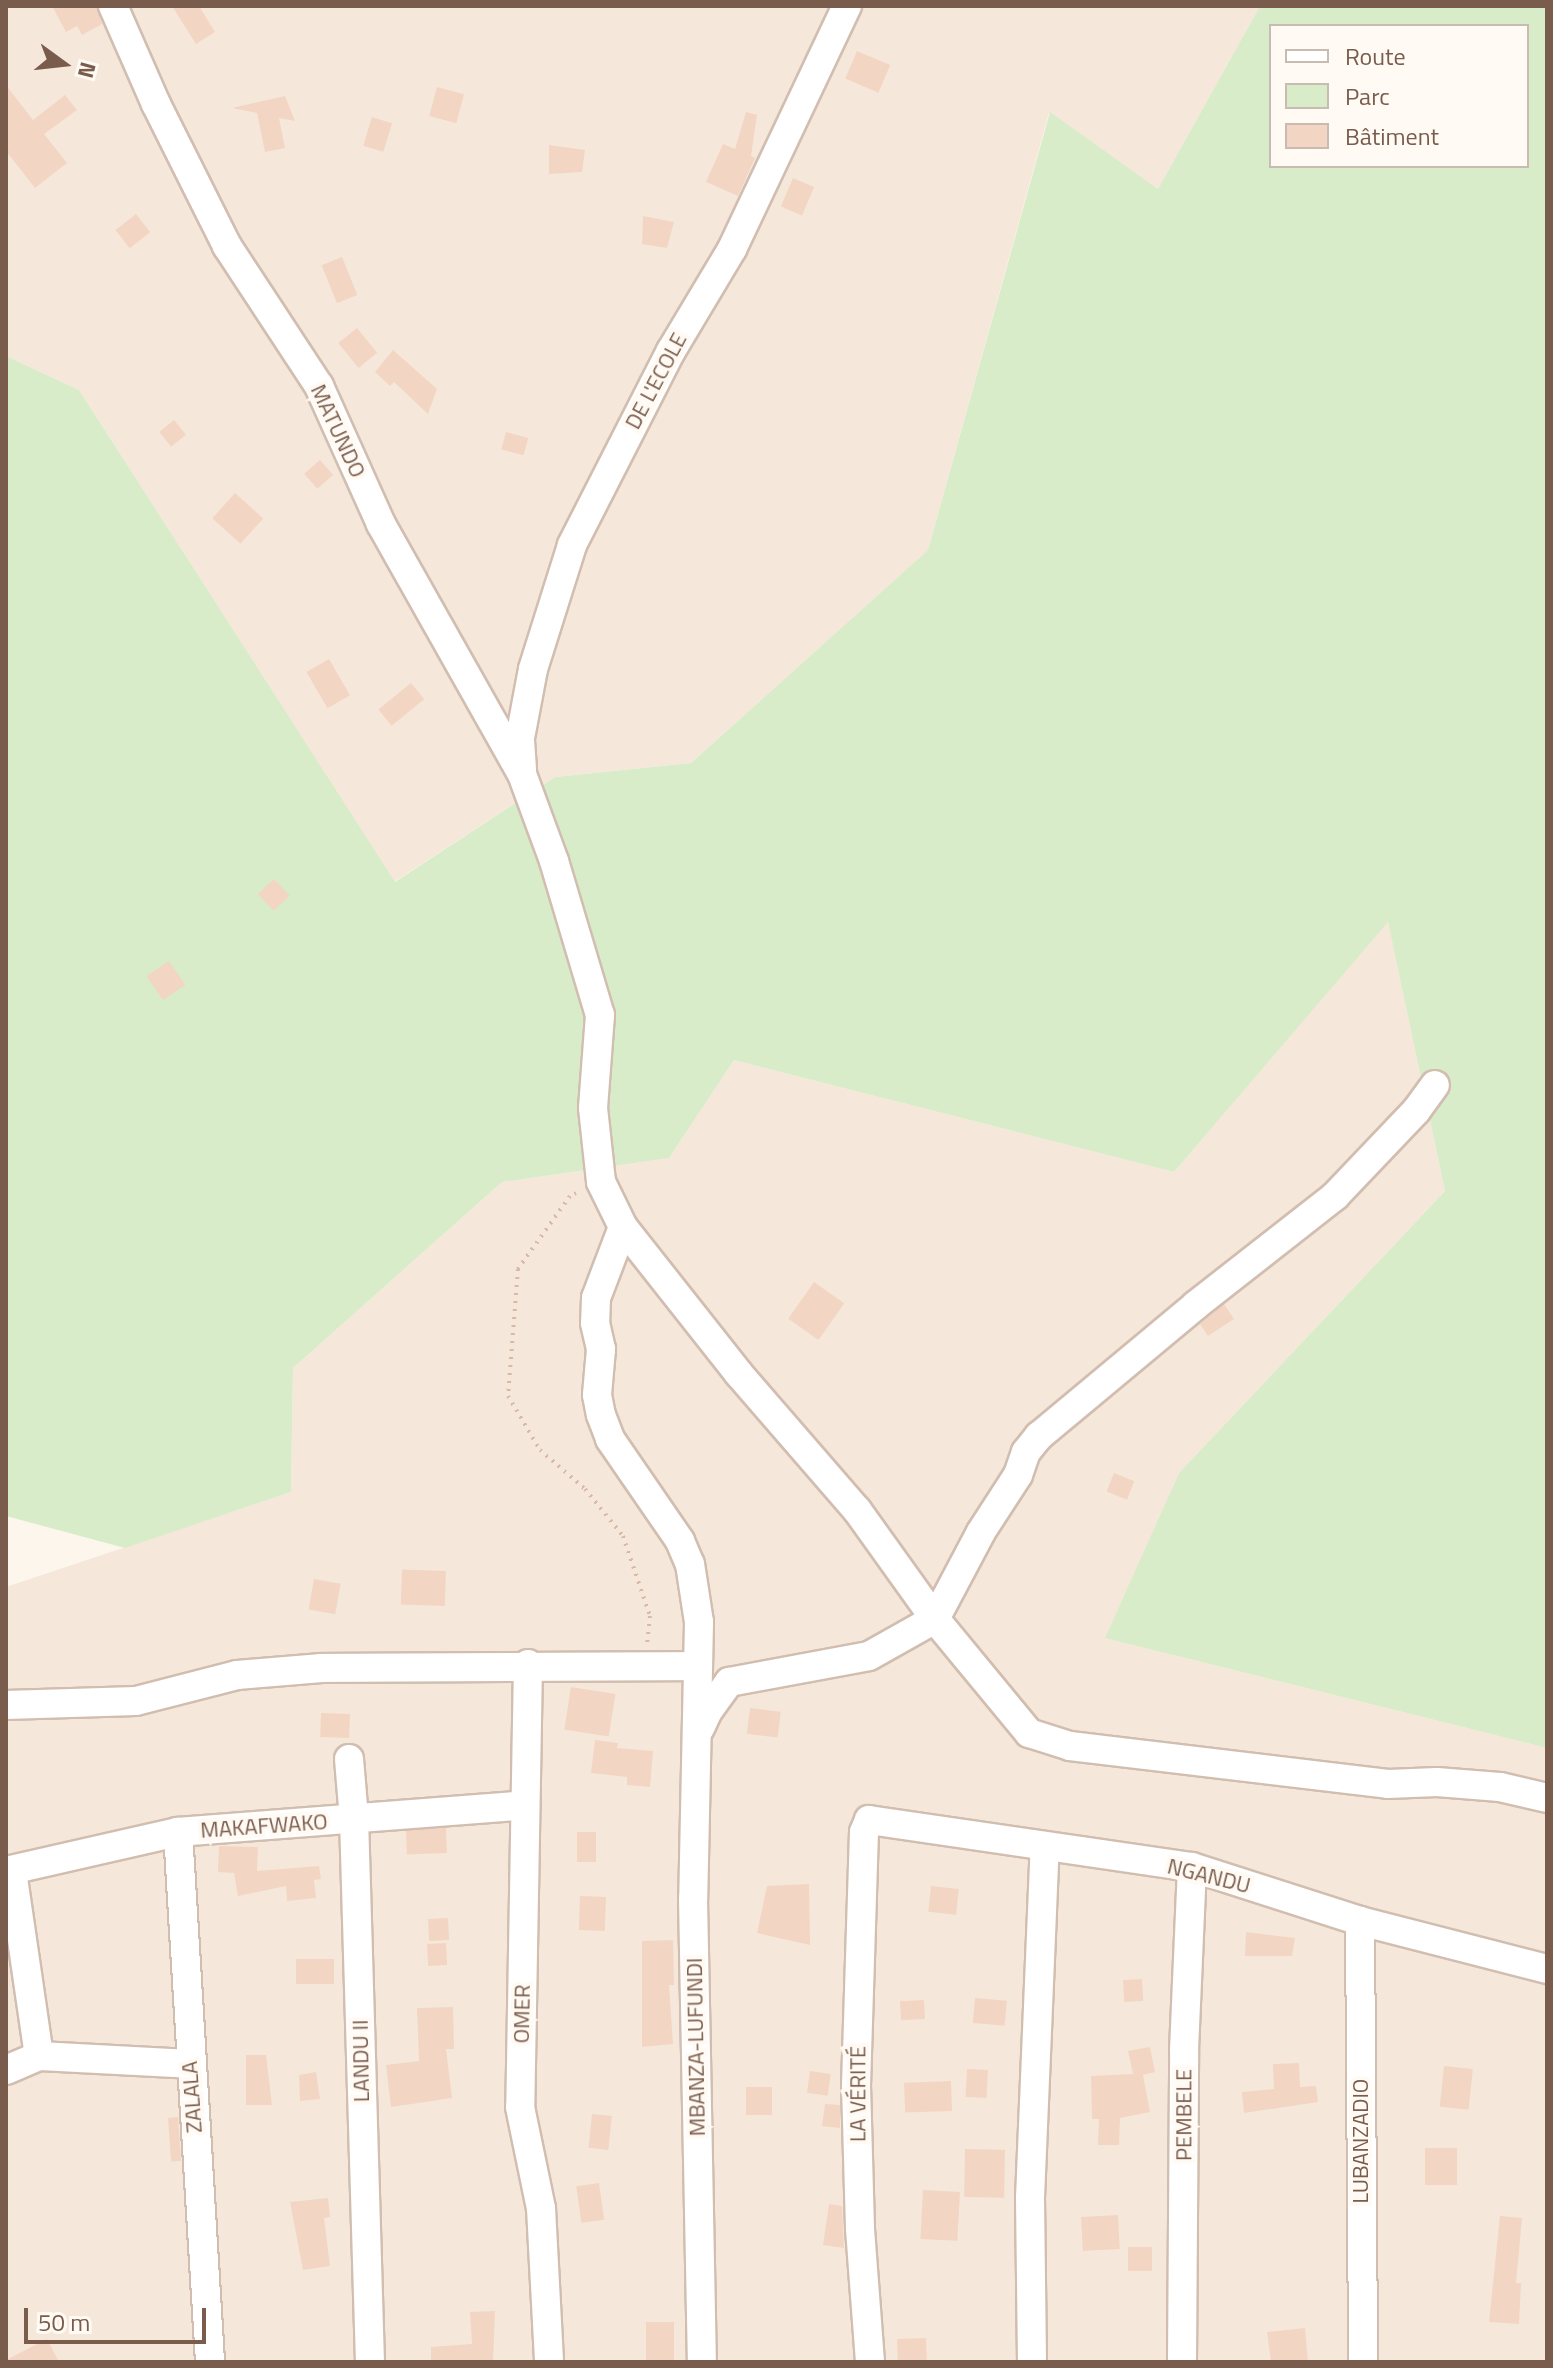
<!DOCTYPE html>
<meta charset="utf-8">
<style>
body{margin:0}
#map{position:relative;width:1553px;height:2368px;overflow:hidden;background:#fdf6ec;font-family:"Titillium Web",sans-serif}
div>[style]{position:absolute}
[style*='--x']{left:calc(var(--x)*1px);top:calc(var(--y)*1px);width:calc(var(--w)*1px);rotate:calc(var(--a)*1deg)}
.residential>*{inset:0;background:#f5e8da}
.green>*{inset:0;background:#d8ecc9}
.building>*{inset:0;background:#f3d5c3;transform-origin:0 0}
.path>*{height:4px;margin-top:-2px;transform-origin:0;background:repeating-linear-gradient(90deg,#d9b8a5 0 2px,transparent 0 8px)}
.roads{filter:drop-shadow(2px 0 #d1beb0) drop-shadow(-2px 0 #d1beb0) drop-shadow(0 2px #d1beb0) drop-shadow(0 -2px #d1beb0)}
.minor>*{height:28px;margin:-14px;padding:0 14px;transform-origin:14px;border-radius:14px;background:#fff}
span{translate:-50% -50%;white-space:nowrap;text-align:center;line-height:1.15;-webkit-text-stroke:8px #fffaf3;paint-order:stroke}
.street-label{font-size:22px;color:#7a5c4d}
.frame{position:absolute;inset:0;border:8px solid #7a5c4d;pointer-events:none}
.legend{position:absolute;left:1269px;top:24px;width:260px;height:144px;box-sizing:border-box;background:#fffaf3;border:2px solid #cabbb1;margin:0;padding:10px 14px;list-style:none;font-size:24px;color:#7a5c4d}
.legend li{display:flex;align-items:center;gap:16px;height:40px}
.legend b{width:40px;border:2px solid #cabbb1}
.north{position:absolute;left:24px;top:24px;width:80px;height:80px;-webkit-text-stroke:6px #fffaf3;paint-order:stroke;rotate:105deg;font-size:22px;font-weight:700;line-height:32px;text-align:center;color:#7a5c4d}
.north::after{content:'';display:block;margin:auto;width:28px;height:36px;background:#7a5c4d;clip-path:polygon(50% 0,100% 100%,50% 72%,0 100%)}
.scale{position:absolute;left:24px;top:2308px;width:182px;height:36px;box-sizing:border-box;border:4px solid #7a5c4d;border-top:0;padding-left:10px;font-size:24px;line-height:28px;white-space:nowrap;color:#7a5c4d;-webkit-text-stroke:6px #fffaf3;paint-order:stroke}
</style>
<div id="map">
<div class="residential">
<div style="clip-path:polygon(6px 6px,1260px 6px,1158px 189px,1049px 113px,928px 550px,691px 763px,555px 777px,394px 882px,79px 390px,6px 356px)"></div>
<div style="clip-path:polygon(1388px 921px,1445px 1191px,1179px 1473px,1106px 1638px,1547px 1748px,1547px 2362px,6px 2362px,6px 1587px,291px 1492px,293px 1368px,502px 1182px,669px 1158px,734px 1060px,1174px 1172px)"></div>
</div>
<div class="green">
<div style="clip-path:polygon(evenodd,1260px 6px,1547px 6px,1547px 1748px,1105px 1638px,1179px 1473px,1445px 1191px,1388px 922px,1174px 1172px,734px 1060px,669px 1158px,502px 1182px,293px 1368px,291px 1492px,125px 1548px,6px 1516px,6px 356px,79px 390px,395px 882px,555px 777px,691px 763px,928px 550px,1050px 112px,1158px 189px,1260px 6px,1271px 26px,1527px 26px,1527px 166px,1271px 166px,1271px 26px)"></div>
</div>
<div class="building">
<div style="clip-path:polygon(52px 6px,96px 6px,102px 24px,82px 35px,77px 26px,66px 32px)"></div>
<div style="clip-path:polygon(172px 6px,199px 6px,215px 32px,196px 44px)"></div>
<div style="left:857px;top:51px;width:36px;height:30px;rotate:23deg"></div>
<div style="clip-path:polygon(6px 85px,33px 120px,65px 95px,77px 110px,44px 134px,67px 163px,35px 188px,6px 151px)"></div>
<div style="left:437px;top:87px;width:28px;height:30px;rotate:15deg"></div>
<div style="clip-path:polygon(285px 96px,295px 121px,279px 118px,285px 148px,265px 152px,257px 113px,232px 108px)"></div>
<div style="clip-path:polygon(746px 112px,757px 115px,751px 156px,755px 158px,738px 196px,706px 182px,723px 144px,735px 149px)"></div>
<div style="left:372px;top:117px;width:21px;height:30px;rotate:17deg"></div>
<div style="clip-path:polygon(549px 145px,585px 150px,582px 172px,549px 174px)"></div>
<div style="left:793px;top:178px;width:23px;height:31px;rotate:23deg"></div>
<div style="left:136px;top:214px;width:23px;height:26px;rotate:52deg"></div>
<div style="clip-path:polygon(643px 216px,674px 222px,667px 248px,642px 244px)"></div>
<div style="left:342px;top:257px;width:41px;height:22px;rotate:68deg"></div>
<div style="left:357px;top:328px;width:32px;height:24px;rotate:51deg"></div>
<div style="clip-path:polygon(393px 350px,437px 389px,428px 414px,394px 382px,390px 386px,375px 372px)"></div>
<div style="left:174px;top:420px;width:19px;height:19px;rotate:51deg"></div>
<div style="left:506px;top:432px;width:23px;height:18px;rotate:15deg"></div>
<div style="left:320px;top:460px;width:20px;height:21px;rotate:49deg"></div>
<div style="left:235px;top:493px;width:38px;height:34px;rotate:42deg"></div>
<div style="left:329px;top:659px;width:42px;height:26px;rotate:60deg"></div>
<div style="left:411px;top:683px;width:21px;height:42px;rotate:51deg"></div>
<div style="left:274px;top:879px;width:23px;height:22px;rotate:47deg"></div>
<div style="left:169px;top:961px;width:29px;height:27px;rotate:56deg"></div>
<div style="left:814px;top:1282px;width:37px;height:45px;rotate:35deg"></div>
<div style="clip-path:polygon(1224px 1304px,1234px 1319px,1208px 1336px,1200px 1324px)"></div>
<div style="left:1114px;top:1473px;width:22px;height:20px;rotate:22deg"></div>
<div style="left:446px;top:1571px;width:35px;height:44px;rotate:92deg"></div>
<div style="left:314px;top:1579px;width:27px;height:31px;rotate:10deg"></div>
<div style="left:571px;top:1687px;width:45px;height:43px;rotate:9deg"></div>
<div style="left:750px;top:1708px;width:31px;height:26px;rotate:7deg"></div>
<div style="left:321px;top:1713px;width:29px;height:24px;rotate:2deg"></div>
<div style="clip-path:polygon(595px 1740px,618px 1743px,617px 1748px,653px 1751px,650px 1787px,627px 1785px,627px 1777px,591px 1773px)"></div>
<div style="left:446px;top:1828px;width:25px;height:40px;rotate:88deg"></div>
<div style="left:577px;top:1832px;width:19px;height:30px"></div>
<div style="clip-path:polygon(219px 1846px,258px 1847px,257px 1871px,319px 1866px,321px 1879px,314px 1880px,316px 1898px,287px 1901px,286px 1886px,238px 1896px,234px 1873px,218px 1872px)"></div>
<div style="clip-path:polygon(809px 1884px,810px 1945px,757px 1933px,767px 1886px)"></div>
<div style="left:931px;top:1886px;width:28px;height:26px;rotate:6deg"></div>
<div style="left:580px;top:1896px;width:26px;height:34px;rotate:2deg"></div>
<div style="left:448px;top:1918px;width:22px;height:20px;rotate:87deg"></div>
<div style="clip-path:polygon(1246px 1932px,1295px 1938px,1292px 1956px,1245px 1956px)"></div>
<div style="clip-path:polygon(673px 1940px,674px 1985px,669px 1985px,673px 2044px,642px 2047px,642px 1941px)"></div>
<div style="left:446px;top:1943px;width:22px;height:19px;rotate:87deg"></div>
<div style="left:334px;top:1959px;width:25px;height:38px;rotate:90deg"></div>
<div style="left:1142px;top:1979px;width:22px;height:19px;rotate:87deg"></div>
<div style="left:975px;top:1998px;width:32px;height:25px;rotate:5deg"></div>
<div style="left:924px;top:2000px;width:19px;height:24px;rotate:87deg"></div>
<div style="clip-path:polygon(453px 2007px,454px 2049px,446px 2049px,452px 2098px,391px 2107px,386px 2065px,419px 2061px,417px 2008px)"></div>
<div style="clip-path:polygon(1150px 2047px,1155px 2072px,1143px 2075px,1150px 2112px,1120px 2118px,1119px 2145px,1098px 2145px,1099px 2119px,1092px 2119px,1091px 2076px,1133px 2074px,1128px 2051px)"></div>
<div style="clip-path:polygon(246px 2055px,266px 2055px,272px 2105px,246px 2105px)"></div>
<div style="clip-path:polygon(1299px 2063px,1300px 2087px,1316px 2086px,1318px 2102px,1244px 2113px,1242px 2092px,1274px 2089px,1273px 2064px)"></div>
<div style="left:1444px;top:2066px;width:29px;height:41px;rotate:6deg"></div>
<div style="left:967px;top:2069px;width:21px;height:28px;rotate:3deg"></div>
<div style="left:810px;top:2071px;width:21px;height:22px;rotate:8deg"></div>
<div style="clip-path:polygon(316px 2072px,320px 2099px,300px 2101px,299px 2075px)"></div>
<div style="left:951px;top:2081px;width:30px;height:47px;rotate:88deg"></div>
<div style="left:746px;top:2087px;width:26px;height:28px"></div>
<div style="clip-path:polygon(825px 2104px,840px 2105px,840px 2128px,822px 2126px)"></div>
<div style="left:592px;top:2114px;width:20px;height:34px;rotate:6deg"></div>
<div style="left:178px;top:2117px;width:44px;height:10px;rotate:86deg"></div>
<div style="left:1425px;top:2148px;width:32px;height:37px"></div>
<div style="left:965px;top:2149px;width:40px;height:48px;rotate:1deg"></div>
<div style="left:599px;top:2183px;width:37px;height:23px;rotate:82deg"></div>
<div style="left:923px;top:2190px;width:37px;height:49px;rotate:3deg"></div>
<div style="clip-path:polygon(328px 2198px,330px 2217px,324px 2218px,330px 2266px,303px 2270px,290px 2202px)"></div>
<div style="clip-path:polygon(829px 2204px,842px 2206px,844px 2248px,823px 2245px)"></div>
<div style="left:1118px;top:2215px;width:34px;height:37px;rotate:87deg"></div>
<div style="clip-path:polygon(1500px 2216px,1522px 2218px,1516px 2283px,1521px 2283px,1519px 2324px,1489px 2322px)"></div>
<div style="left:1128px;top:2247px;width:24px;height:24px"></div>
<div style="clip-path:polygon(495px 2311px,493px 2362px,431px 2362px,431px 2347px,472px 2344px,470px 2312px)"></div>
<div style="left:646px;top:2322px;width:28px;height:39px"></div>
<div style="clip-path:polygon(1305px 2328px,1308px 2362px,1271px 2362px,1267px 2332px)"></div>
<div style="left:926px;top:2338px;width:24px;height:29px;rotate:88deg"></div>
<div style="clip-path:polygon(47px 2339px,59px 2362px,6px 2362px,6px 2360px)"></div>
</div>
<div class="path">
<div style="--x:576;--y:1193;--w:7;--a:153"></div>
<div style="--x:570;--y:1196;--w:90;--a:125.5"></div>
<div style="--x:518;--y:1269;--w:127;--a:94.5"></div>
<div style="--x:508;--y:1396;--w:63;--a:59.3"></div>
<div style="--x:540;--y:1450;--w:60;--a:40.9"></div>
<div style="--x:585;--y:1489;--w:60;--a:51"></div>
<div style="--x:623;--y:1536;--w:84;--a:71.4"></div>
<div style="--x:650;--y:1616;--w:27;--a:96"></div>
</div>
<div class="roads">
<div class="minor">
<div style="--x:113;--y:6;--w:107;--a:66.3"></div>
<div style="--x:156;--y:104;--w:159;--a:63.4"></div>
<div style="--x:227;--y:246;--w:168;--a:56.7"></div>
<div style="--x:319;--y:386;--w:151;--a:65.8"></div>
<div style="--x:381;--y:524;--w:287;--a:60.6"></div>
<div style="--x:522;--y:774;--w:93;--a:69.8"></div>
<div style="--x:554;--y:861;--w:161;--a:73.4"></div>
<div style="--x:600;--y:1015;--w:93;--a:94.3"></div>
<div style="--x:593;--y:1108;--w:74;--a:83.8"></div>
<div style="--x:601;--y:1182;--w:50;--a:63.9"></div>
<div style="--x:623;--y:1227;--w:187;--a:51.7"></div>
<div style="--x:739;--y:1374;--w:180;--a:49.1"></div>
<div style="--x:857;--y:1510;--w:134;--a:54.4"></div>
<div style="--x:935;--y:1619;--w:148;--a:50.5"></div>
<div style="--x:1029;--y:1733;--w:43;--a:17.6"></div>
<div style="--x:1070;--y:1746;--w:320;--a:6.8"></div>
<div style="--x:1388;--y:1784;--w:49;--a:-2.3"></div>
<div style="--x:1437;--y:1782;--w:63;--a:4.5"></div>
<div style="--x:1500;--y:1787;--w:48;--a:13.2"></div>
<div style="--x:522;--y:769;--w:31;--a:-94"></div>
<div style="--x:520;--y:738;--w:70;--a:-79.3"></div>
<div style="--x:533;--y:669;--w:130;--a:-72.5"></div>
<div style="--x:572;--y:545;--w:218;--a:-63"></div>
<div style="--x:671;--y:351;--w:119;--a:-59.1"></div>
<div style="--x:732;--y:249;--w:269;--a:-64.7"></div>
<div style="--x:623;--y:1227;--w:76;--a:110.8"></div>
<div style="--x:596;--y:1298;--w:25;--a:92"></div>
<div style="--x:595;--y:1323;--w:27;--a:77"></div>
<div style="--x:601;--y:1349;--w:46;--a:95"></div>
<div style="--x:597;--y:1395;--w:20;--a:79"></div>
<div style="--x:601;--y:1415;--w:26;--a:69"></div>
<div style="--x:610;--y:1439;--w:124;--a:55.5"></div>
<div style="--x:680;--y:1541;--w:25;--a:67"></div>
<div style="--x:690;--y:1564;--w:59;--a:81.2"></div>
<div style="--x:699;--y:1622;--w:277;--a:91.2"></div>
<div style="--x:693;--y:1899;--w:463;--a:88.9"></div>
<div style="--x:528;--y:1664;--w:443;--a:91"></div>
<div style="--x:520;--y:2107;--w:103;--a:78.3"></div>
<div style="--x:541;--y:2208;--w:154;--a:87"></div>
<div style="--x:6;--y:1705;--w:130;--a:-1.8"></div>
<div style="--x:136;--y:1701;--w:104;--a:-14.4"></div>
<div style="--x:237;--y:1675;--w:85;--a:-4.7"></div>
<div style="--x:322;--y:1668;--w:374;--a:-0.3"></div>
<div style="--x:700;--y:1728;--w:19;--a:-65"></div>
<div style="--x:708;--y:1711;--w:36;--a:-54"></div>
<div style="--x:729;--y:1682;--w:142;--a:-10.5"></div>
<div style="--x:869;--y:1656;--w:76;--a:-29.3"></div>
<div style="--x:935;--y:1619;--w:98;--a:-62.1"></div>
<div style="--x:981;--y:1532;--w:68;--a:-57"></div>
<div style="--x:1018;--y:1475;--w:24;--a:-71"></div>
<div style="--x:1026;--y:1452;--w:21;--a:-51"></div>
<div style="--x:1039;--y:1436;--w:204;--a:-39.8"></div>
<div style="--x:1196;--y:1305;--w:177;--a:-38.1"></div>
<div style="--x:1335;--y:1196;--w:117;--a:-46.4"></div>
<div style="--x:1416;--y:1111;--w:32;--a:-54"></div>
<div style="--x:349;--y:1759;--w:59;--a:85.2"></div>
<div style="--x:354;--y:1818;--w:544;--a:88.32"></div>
<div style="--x:178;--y:1832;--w:531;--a:86.54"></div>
<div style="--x:6;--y:1871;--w:176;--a:-12.8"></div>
<div style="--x:178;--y:1832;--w:348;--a:-4.4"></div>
<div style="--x:12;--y:1871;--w:187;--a:81.7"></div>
<div style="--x:1360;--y:1921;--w:441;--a:89.6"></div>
<div style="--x:6;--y:2070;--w:36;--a:-23"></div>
<div style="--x:39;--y:2056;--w:151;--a:3"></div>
<div style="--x:870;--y:2362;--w:134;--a:-94.3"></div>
<div style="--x:860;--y:2228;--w:142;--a:-91.6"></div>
<div style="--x:856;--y:2086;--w:254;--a:-88.2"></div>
<div style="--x:864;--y:1832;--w:13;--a:-67"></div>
<div style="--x:869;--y:1820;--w:326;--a:8.3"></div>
<div style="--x:1192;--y:1867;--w:176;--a:17.8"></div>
<div style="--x:1360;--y:1921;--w:193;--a:14.4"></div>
<div style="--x:1032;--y:2362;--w:164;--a:-90.7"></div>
<div style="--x:1030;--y:2198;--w:352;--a:-87.6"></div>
<div style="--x:1182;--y:2362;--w:312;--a:-89.6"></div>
<div style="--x:1184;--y:2050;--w:183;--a:-87.5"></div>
</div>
</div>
<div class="street-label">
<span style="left:656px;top:381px;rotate:-62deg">DE L'ECOLE</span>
<span style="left:338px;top:431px;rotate:65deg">MATUNDO</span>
<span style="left:264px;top:1826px;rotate:-4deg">MAKAFWAKO</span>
<span style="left:1209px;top:1876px;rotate:14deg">NGANDU</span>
<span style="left:522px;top:2014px;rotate:-89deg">OMER</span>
<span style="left:696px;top:2047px;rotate:-91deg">MBANZA-LUFUNDI</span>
<span style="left:361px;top:2061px;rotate:-91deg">LANDU II</span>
<span style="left:858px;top:2094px;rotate:-90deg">LA VÉRITÉ</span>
<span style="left:192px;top:2097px;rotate:-94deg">ZALALA</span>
<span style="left:1184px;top:2115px;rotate:-90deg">PEMBELE</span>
<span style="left:1361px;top:2141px;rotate:-90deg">LUBANZADIO</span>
</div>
<div class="frame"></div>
<ul class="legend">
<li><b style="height:10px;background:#fff"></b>Route</li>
<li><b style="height:22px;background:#d8ecc9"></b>Parc</li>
<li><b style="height:22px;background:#f3d5c3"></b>Bâtiment</li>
</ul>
<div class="north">N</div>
<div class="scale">50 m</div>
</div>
